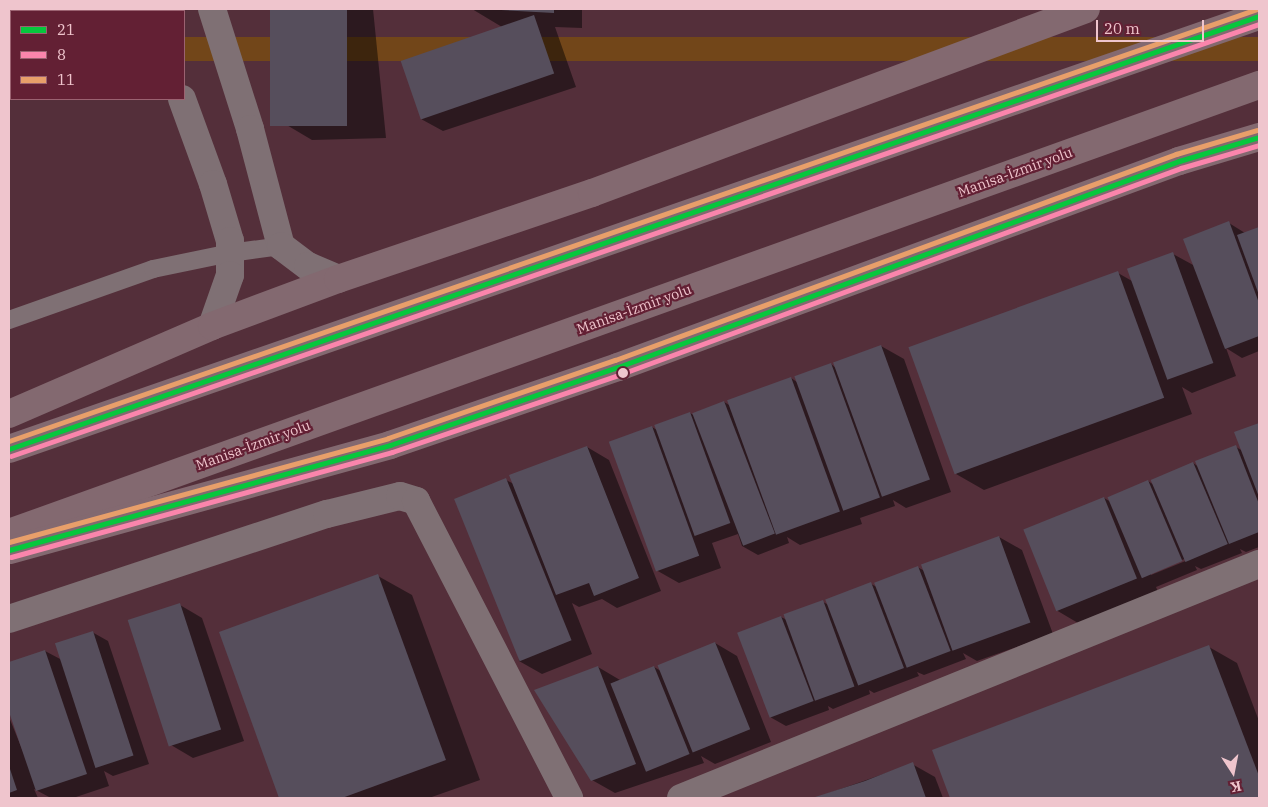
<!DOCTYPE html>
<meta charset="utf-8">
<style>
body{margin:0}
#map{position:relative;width:1268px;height:807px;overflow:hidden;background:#542f3a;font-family:"IBM Plex Serif",serif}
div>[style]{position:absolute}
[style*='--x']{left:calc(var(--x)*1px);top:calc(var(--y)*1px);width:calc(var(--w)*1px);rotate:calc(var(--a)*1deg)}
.green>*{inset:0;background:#724619;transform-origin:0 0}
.shadow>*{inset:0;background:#0007}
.building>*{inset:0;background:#564e5c;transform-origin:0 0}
.lane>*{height:18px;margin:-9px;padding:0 9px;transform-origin:9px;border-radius:9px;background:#7f7074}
.street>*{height:28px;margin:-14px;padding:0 14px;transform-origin:14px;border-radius:14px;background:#7f7074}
.highway>*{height:28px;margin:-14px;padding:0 14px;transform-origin:14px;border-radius:14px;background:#836970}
.bus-1>*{height:5px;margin:-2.5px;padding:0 2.5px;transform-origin:2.5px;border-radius:2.5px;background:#06c73d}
.bus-2>*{height:5px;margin:-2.5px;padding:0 2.5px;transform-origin:2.5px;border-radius:2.5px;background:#fa85ac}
.bus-3>*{height:5px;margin:-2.5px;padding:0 2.5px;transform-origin:2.5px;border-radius:2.5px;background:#e89f6a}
.dots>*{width:14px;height:14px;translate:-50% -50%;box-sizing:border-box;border:2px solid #632034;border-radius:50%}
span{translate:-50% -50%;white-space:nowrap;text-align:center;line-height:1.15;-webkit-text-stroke:4.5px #632034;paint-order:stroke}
.street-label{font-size:14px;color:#efc5cd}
.frame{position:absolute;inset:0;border:10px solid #efc5cd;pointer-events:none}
.legend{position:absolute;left:10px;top:10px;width:175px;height:90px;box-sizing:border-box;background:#632034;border:1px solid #9b6271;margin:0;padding:6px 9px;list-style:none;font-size:15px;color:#efc5cd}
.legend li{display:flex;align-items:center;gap:10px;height:25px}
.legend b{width:25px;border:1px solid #9b6271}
.north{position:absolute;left:1208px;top:747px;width:50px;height:50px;-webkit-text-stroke:4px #632034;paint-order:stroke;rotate:169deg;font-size:14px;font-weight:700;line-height:20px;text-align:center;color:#efc5cd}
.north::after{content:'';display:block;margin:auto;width:18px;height:22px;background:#efc5cd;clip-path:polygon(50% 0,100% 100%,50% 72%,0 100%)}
.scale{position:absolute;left:1096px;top:20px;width:108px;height:22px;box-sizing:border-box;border:2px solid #efc5cd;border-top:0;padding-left:6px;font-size:15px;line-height:18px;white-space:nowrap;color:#efc5cd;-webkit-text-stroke:4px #632034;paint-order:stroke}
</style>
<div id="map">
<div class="green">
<div style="left:1259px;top:37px;width:24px;height:1325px;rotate:90deg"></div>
</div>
<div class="shadow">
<div style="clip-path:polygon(272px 9px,373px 9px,386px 138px,312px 140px,285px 124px)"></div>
<div style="clip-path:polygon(472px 9px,582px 9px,582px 28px,555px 27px,576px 87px,443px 131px,421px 119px,502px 27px)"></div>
<div style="clip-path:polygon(1229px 223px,1245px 233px,1259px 228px,1259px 351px,1242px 358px,1226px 348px,1236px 376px,1192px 393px,1182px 387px,1192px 414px,984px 490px,956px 474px,1118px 273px,1132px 281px,1173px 254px,1195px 266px)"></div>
<div style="clip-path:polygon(881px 346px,904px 359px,951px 492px,906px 508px,893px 500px,895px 506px,860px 518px,862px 524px,800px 545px,787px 537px,789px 543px,758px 555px,742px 546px,738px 534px,712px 543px,721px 568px,679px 583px,656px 570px,652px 427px,657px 430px,690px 413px,695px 416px,724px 402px,731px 406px,791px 378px,797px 382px,831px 364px,836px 368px)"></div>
<div style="clip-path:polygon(evenodd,1259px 424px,1259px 547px,1246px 552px,1240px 549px,1242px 553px,1201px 569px,1195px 566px,1197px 570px,1156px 587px,1158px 592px,1078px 623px,1056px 610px,1104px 498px,1111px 502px,1148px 481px,1154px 485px,1193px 463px,1199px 467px,1236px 447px,1243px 451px,1236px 433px,1259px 424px,1187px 558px,1188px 560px,1151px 575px,1151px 572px,1187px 558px)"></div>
<div style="clip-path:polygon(587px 447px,609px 460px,661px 591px,617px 608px,602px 599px,579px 607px,572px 603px,592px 654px,542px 674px,519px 661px,506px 480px,514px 484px)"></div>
<div style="clip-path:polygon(999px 537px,1022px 550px,1053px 634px,977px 661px,963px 653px,966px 659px,924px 675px,917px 672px,919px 676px,874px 693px,869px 690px,870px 694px,833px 709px,828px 706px,829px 710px,786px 726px,770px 717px,781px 617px,787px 620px,823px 602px,829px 605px,871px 584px,877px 587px,917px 567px,925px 571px)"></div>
<div style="clip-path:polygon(378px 576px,412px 595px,480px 780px,429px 798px,281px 798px,220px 633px)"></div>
<div style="clip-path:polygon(180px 605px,202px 618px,244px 741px,193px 758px,171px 745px)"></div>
<div style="clip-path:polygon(92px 632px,108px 641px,149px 764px,113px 776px,104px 771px,109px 786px,73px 798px,51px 798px,34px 789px,38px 798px,9px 798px,9px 717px,26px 759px,9px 708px,9px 664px,45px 651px,62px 660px)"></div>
<div style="clip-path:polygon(715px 643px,737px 656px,771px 742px,715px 764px,701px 756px,704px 763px,615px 793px,592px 780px,598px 667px,620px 680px,654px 667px,661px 671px)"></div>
<div style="clip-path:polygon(1209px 647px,1237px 663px,1259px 721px,1259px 798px,952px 798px,934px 751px)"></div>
<div style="clip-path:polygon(912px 764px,935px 777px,943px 798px,815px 798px)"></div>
</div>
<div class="building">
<div style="left:270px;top:9px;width:77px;height:117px"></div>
<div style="clip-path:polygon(483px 9px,554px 9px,554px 13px)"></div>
<div style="left:534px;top:15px;width:62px;height:141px;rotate:71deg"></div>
<div style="clip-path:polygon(1229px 221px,1259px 303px,1259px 336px,1225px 349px,1183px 239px)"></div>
<div style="clip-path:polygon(1259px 227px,1259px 295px,1237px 235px)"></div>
<div style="left:1173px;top:252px;width:118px;height:49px;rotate:70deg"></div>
<div style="left:1118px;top:271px;width:135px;height:223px;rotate:70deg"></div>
<div style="left:881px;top:345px;width:143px;height:51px;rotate:70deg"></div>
<div style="left:831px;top:363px;width:143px;height:39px;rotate:70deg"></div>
<div style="left:791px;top:377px;width:143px;height:68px;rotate:70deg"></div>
<div style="left:724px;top:401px;width:142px;height:34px;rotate:69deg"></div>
<div style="left:690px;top:412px;width:118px;height:38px;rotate:70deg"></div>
<div style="clip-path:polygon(1259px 423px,1259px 497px,1234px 432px)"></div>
<div style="left:652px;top:426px;width:138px;height:46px;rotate:70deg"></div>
<div style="clip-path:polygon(1236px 445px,1259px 504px,1259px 532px,1229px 544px,1195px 461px)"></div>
<div style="clip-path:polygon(587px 446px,639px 578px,594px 596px,589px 583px,556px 595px,509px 475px)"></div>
<div style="left:1193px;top:462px;width:89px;height:46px;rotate:67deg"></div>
<div style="left:506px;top:478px;width:175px;height:56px;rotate:68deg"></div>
<div style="left:1148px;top:480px;width:88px;height:44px;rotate:67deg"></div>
<div style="left:1104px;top:497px;width:88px;height:87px;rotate:68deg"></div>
<div style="left:999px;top:536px;width:92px;height:83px;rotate:70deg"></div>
<div style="left:918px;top:566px;width:91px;height:47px;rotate:69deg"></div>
<div style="clip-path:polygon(378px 574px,446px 760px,342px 798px,279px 798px,219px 632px)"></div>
<div style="left:871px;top:582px;width:92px;height:49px;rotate:69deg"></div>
<div style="left:823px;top:600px;width:92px;height:42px;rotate:70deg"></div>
<div style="left:180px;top:603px;width:133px;height:55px;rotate:72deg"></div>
<div style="left:781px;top:616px;width:91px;height:47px;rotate:69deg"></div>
<div style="left:93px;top:631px;width:131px;height:40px;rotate:72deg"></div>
<div style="left:715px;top:642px;width:94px;height:62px;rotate:68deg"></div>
<div style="clip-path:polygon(1209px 645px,1259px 776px,1259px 798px,950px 798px,932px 750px)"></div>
<div style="clip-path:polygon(45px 650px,87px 774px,36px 791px,9px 712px,9px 662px)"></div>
<div style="clip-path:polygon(598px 666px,636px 764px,591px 781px,534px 690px)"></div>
<div style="left:654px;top:666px;width:95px;height:47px;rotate:68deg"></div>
<div style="clip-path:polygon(913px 762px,926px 798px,812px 798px,865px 781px)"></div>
<div style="clip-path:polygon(9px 766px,17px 790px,9px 793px)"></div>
</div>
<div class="lane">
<div style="--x:9;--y:320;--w:153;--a:-19.5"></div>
<div style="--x:153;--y:269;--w:79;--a:-11.7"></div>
<div style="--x:230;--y:253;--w:51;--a:-7.8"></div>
</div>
<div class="street">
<div style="--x:149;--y:9;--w:2;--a:63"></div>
<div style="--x:212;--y:9;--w:126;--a:72.4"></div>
<div style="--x:250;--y:129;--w:121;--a:75.2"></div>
<div style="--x:281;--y:246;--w:34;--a:37"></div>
<div style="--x:308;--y:266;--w:33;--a:23"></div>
<div style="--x:182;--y:99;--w:90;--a:70"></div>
<div style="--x:213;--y:184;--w:59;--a:73.4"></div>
<div style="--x:230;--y:241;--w:34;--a:90"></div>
<div style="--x:230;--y:275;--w:54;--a:109.4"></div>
<div style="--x:9;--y:619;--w:335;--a:-18.3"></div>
<div style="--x:327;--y:514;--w:75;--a:-13.9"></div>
<div style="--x:400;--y:496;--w:17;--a:17"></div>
<div style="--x:416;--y:501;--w:334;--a:62.7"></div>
<div style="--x:681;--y:798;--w:624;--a:-22.04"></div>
</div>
<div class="highway">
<div style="--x:9;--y:414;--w:221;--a:-23.4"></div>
<div style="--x:212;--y:326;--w:134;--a:-20.5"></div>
<div style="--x:338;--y:279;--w:268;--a:-18.7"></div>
<div style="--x:592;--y:193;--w:527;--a:-20.43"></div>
<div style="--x:9;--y:449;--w:1323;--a:-19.11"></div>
<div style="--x:9;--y:533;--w:1328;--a:-19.72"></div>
<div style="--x:10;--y:550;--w:394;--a:-15.4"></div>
<div style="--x:390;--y:445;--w:241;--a:-18.9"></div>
<div style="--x:618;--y:367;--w:598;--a:-20.16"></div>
<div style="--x:1179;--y:161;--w:84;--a:-16.7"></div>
</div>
<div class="bus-1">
<div style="--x:9;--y:449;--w:1323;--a:-19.11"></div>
<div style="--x:9;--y:550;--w:395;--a:-15.4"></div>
<div style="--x:390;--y:445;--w:241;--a:-18.9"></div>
<div style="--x:618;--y:367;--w:598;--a:-20.16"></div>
<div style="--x:1179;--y:161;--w:84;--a:-16.7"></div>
</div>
<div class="bus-2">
<div style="--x:11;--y:456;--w:1321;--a:-19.09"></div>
<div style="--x:11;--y:557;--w:395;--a:-15.4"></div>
<div style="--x:392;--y:452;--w:242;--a:-18.8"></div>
<div style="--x:621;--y:374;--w:597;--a:-20.2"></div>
<div style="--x:1181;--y:168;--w:81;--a:-16.4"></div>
</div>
<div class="bus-3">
<div style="--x:9;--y:441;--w:1321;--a:-19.09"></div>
<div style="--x:9;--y:542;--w:393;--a:-15.3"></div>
<div style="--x:388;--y:438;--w:240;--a:-19"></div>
<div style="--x:615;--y:360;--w:598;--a:-20.16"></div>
<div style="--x:1176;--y:154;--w:84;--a:-16.5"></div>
</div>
<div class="dots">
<div style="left:623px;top:373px;background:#efc5cd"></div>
</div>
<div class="street-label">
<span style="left:1015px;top:172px;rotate:-20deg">Manisa-İzmir yolu</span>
<span style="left:634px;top:309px;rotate:-20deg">Manisa-İzmir yolu</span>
<span style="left:253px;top:445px;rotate:-20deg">Manisa-İzmir yolu</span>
</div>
<div class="frame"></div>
<ul class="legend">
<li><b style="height:6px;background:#06c73d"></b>21</li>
<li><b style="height:6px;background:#fa85ac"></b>8</li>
<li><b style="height:6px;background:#e89f6a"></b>11</li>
</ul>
<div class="north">K</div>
<div class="scale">20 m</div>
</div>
